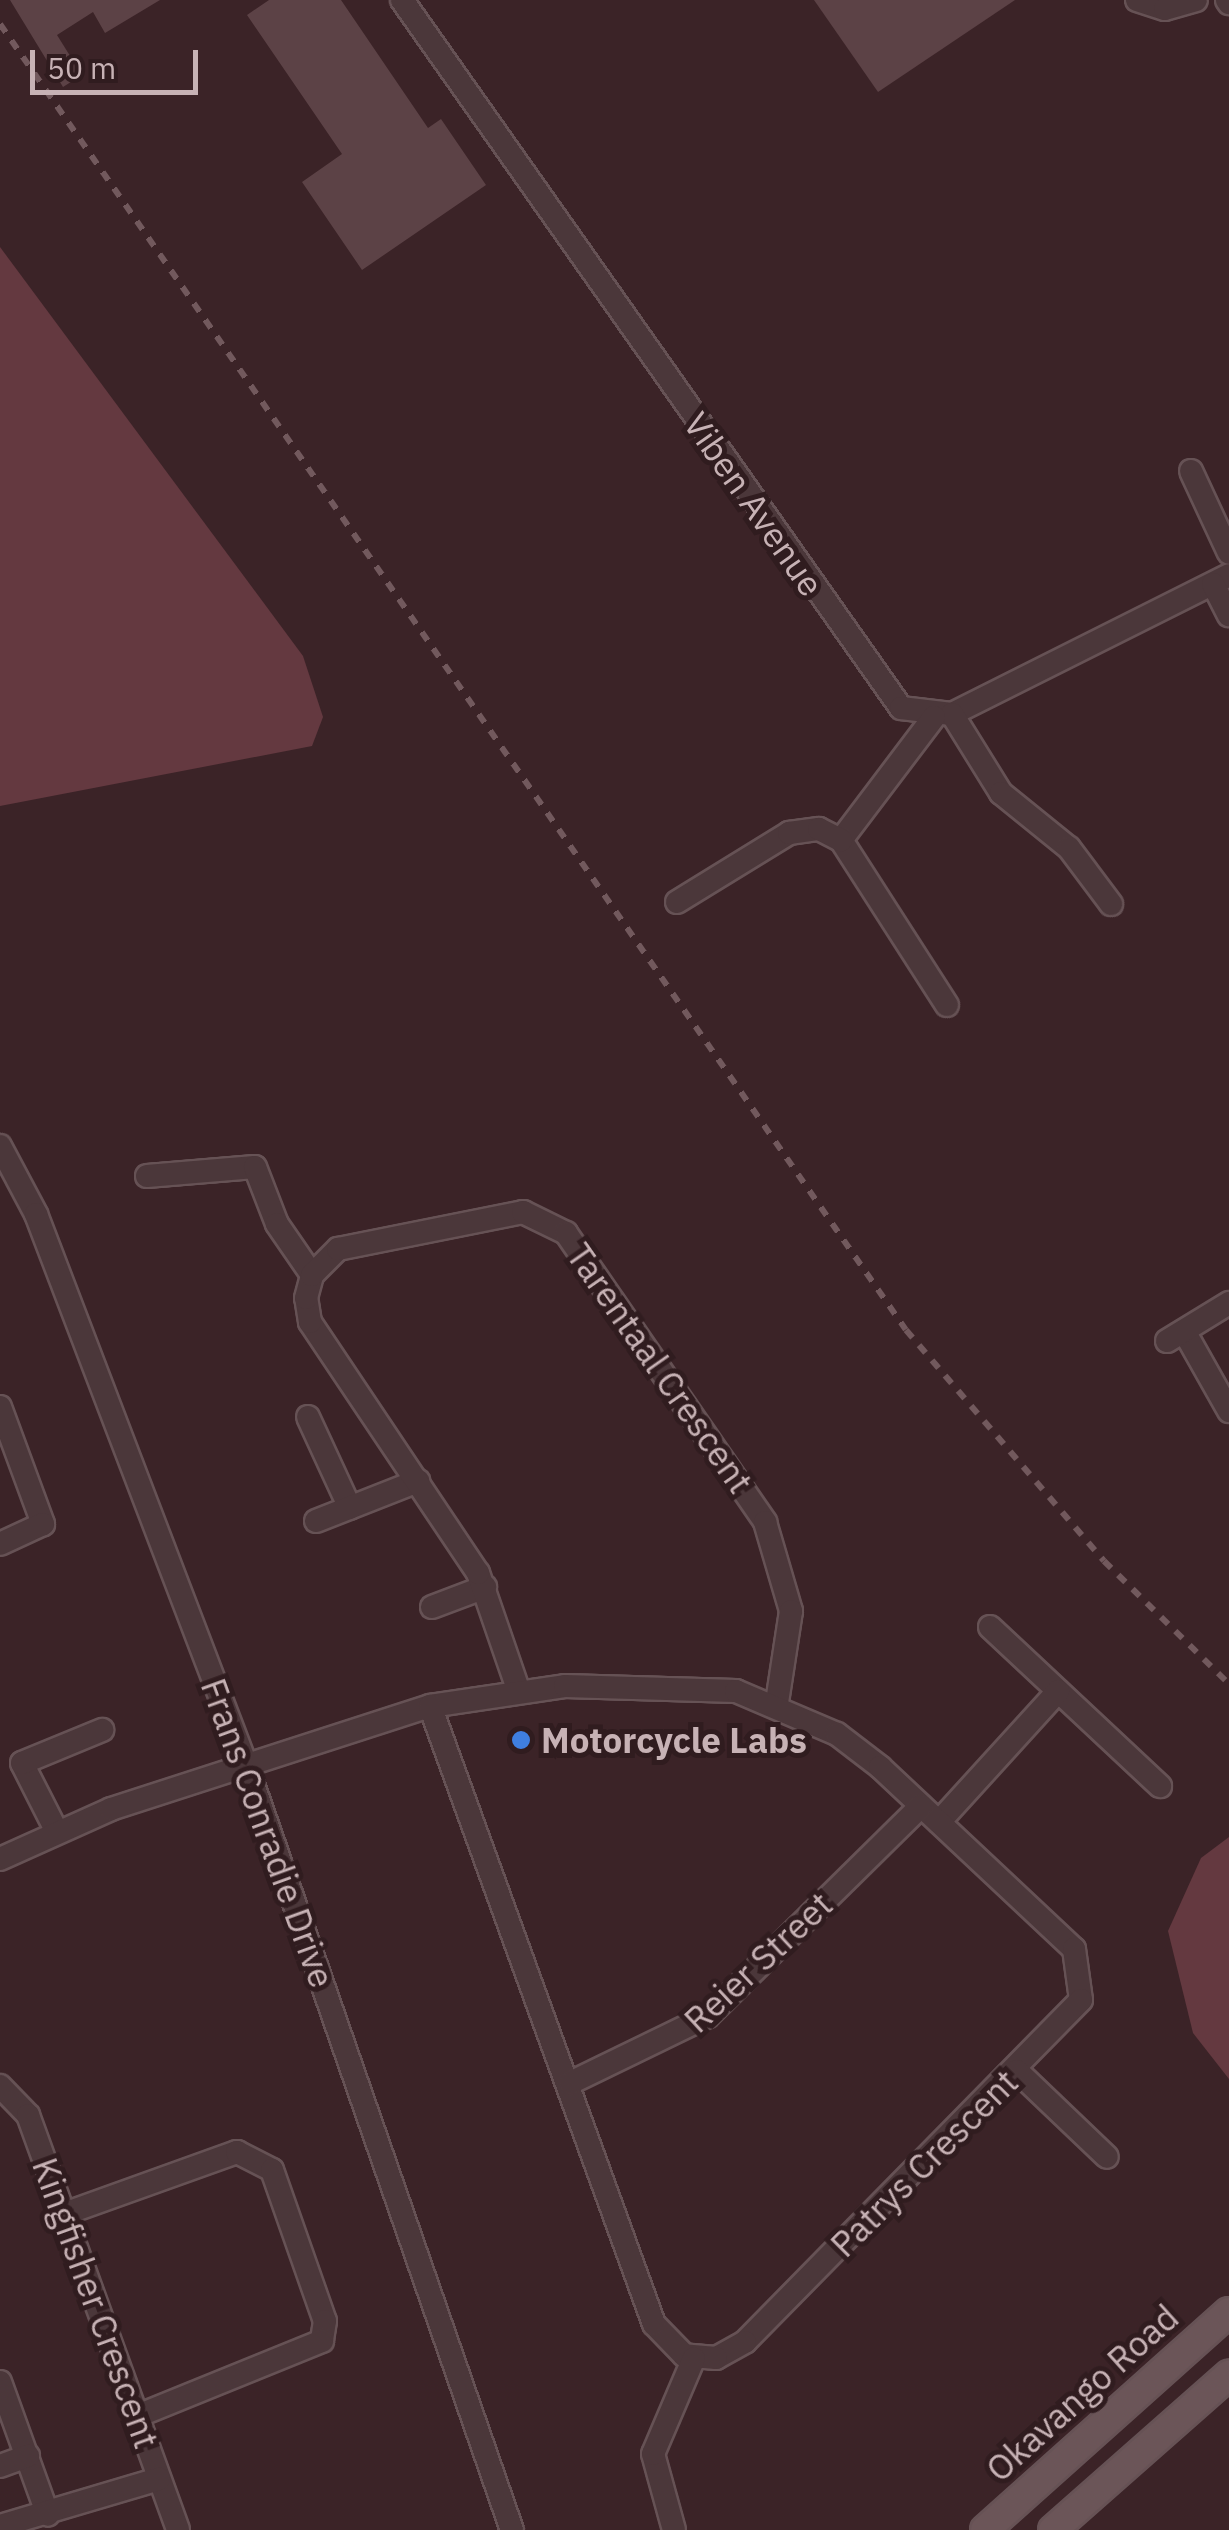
<!DOCTYPE html>
<style>
body{margin:0}
#map{position:relative;width:1229px;height:2530px;overflow:hidden;background:#3b2327;font-family:"IBM Plex Sans",sans-serif}
div>[style]{position:absolute}
[style*='--x']{left:calc(var(--x)*1px);top:calc(var(--y)*1px);width:calc(var(--w)*1px);rotate:calc(var(--a)*1deg)}
.water>*{inset:0;background:#643940}
.building>*{inset:0;background:#5c4246}
.roads{filter:drop-shadow(2px 0 #665255) drop-shadow(-2px 0 #665255) drop-shadow(0 2px #665255) drop-shadow(0 -2px #665255)}
.minor>*{height:22px;margin:-11px;padding:0 11px;transform-origin:11px;border-radius:11px;background:#4b373a}
.major>*{height:28px;margin:-14px;padding:0 14px;transform-origin:14px;border-radius:14px;background:#6b5558}
.rail>*{height:6px;margin-top:-3px;transform-origin:0;background:repeating-linear-gradient(90deg,#72595d 0 10px,transparent 0 20px)}
.dots>*{width:28px;height:28px;translate:-50% -50%;box-sizing:border-box;border:5px solid #301c1f;border-radius:50%}
span{translate:-50% -50%;white-space:nowrap;text-align:center;line-height:1.15;-webkit-text-stroke:10px #301c1f;paint-order:stroke}
.street-label{font-size:35px;color:#c7b2b5}
.poi-label{font-size:35px;color:#c7b2b5;font-weight:700}
.left{translate:0 -50%;text-align:left}
.scale{position:absolute;left:30px;top:50px;width:168px;height:45px;box-sizing:border-box;border:5px solid #c7b2b5;border-top:0;padding-left:12px;font-size:30px;line-height:35px;white-space:nowrap;color:#c7b2b5;-webkit-text-stroke:8px #301c1f;paint-order:stroke}
</style>
<div id="map">
<div class="water">
<div style="clip-path:polygon(0 247px,303px 656px,323px 717px,312px 746px,0 806px)"></div>
<div style="clip-path:polygon(1229px 1837px,1229px 2079px,1193px 2033px,1168px 1931px,1201px 1858px)"></div>
</div>
<div class="building">
<div style="clip-path:polygon(10px 0,160px 0,105px 33px,93px 12px,57px 35px,82px 75px,63px 87px)"></div>
<div style="clip-path:polygon(269px 0,341px 0,428px 128px,441px 119px,486px 185px,362px 270px,302px 182px,342px 154px,247px 15px)"></div>
<div style="clip-path:polygon(814px 0,1015px 0,878px 92px)"></div>
</div>
<div class="roads">
<div class="minor">
<div style="--x:402;--y:0;--w:866;--a:54.82"></div>
<div style="--x:901;--y:708;--w:51;--a:6.7"></div>
<div style="--x:952;--y:714;--w:310;--a:-26.6"></div>
<div style="--x:1137;--y:0;--w:29;--a:18"></div>
<div style="--x:1165;--y:9;--w:32;--a:-16"></div>
<div style="--x:1227;--y:0;--w:4;--a:56"></div>
<div style="--x:1191;--y:471;--w:90;--a:65.1"></div>
<div style="--x:1213;--y:584;--w:35;--a:63"></div>
<div style="--x:952;--y:714;--w:93;--a:58.2"></div>
<div style="--x:1001;--y:793;--w:87;--a:39"></div>
<div style="--x:1069;--y:848;--w:70;--a:53.1"></div>
<div style="--x:934;--y:717;--w:154;--a:127.1"></div>
<div style="--x:841;--y:840;--w:196;--a:57.3"></div>
<div style="--x:677;--y:902;--w:132;--a:-31.6"></div>
<div style="--x:789;--y:833;--w:30;--a:-8"></div>
<div style="--x:819;--y:829;--w:25;--a:27"></div>
<div style="--x:0;--y:1146;--w:77;--a:62.1"></div>
<div style="--x:36;--y:1214;--w:592;--a:69.12"></div>
<div style="--x:247;--y:1767;--w:808;--a:70.85"></div>
<div style="--x:147;--y:1176;--w:108;--a:-4.8"></div>
<div style="--x:255;--y:1167;--w:61;--a:68.9"></div>
<div style="--x:277;--y:1224;--w:62;--a:55.5"></div>
<div style="--x:1184;--y:1331;--w:92;--a:60.6"></div>
<div style="--x:1167;--y:1341;--w:73;--a:-31.5"></div>
<div style="--x:0;--y:1407;--w:125;--a:69.8"></div>
<div style="--x:43;--y:1524;--w:47;--a:155.1"></div>
<div style="--x:308;--y:1417;--w:100;--a:65.2"></div>
<div style="--x:316;--y:1521;--w:110;--a:-21.4"></div>
<div style="--x:432;--y:1607;--w:57;--a:-20.7"></div>
<div style="--x:990;--y:1627;--w:233;--a:43.1"></div>
<div style="--x:518;--y:1689;--w:123;--a:-109"></div>
<div style="--x:478;--y:1573;--w:302;--a:-123.8"></div>
<div style="--x:310;--y:1322;--w:24;--a:-99"></div>
<div style="--x:306;--y:1298;--w:24;--a:-75"></div>
<div style="--x:312;--y:1275;--w:37;--a:-45"></div>
<div style="--x:338;--y:1249;--w:189;--a:-11.3"></div>
<div style="--x:523;--y:1212;--w:48;--a:26"></div>
<div style="--x:566;--y:1233;--w:351;--a:55.4"></div>
<div style="--x:765;--y:1522;--w:93;--a:73.7"></div>
<div style="--x:791;--y:1611;--w:93;--a:98.7"></div>
<div style="--x:939;--y:1822;--w:177;--a:-47.7"></div>
<div style="--x:56;--y:1830;--w:75;--a:-116.9"></div>
<div style="--x:22;--y:1763;--w:87;--a:-22.4"></div>
<div style="--x:0;--y:1859;--w:122;--a:-24.2"></div>
<div style="--x:111;--y:1809;--w:335;--a:-17.9"></div>
<div style="--x:430;--y:1706;--w:136;--a:-8.4"></div>
<div style="--x:565;--y:1686;--w:171;--a:1.7"></div>
<div style="--x:736;--y:1691;--w:110;--a:23.1"></div>
<div style="--x:837;--y:1734;--w:54;--a:37.5"></div>
<div style="--x:880;--y:1767;--w:266;--a:43.2"></div>
<div style="--x:1074;--y:1949;--w:51;--a:82.2"></div>
<div style="--x:1081;--y:2000;--w:479;--a:134.5"></div>
<div style="--x:745;--y:2342;--w:33;--a:151"></div>
<div style="--x:716;--y:2358;--w:32;--a:-175"></div>
<div style="--x:684;--y:2355;--w:43;--a:-134.1"></div>
<div style="--x:654;--y:2324;--w:657;--a:-109.92"></div>
<div style="--x:1017;--y:2071;--w:124;--a:43.7"></div>
<div style="--x:570;--y:2083;--w:153;--a:-25.9"></div>
<div style="--x:708;--y:2016;--w:299;--a:-44.6"></div>
<div style="--x:0;--y:2086;--w:40;--a:46"></div>
<div style="--x:28;--y:2115;--w:441;--a:70.1"></div>
<div style="--x:64;--y:2214;--w:184;--a:-19.7"></div>
<div style="--x:237;--y:2152;--w:39;--a:27"></div>
<div style="--x:272;--y:2170;--w:160;--a:70.7"></div>
<div style="--x:325;--y:2321;--w:20;--a:99"></div>
<div style="--x:322;--y:2341;--w:200;--a:157.9"></div>
<div style="--x:0;--y:2382;--w:141;--a:70.2"></div>
<div style="--x:0;--y:2466;--w:30;--a:-20"></div>
<div style="--x:0;--y:2526;--w:166;--a:-16.5"></div>
<div style="--x:674;--y:2530;--w:79;--a:-105.4"></div>
<div style="--x:653;--y:2454;--w:104;--a:-66.9"></div>
</div>
<div class="major">
<div style="--x:985;--y:2530;--w:327;--a:-41.8"></div>
<div style="--x:1053;--y:2530;--w:235;--a:-41.4"></div>
</div>
</div>
<div class="rail">
<div style="--x:0;--y:24;--w:1589;--a:55.25"></div>
<div style="--x:906;--y:1330;--w:304;--a:49.4"></div>
<div style="--x:1104;--y:1561;--w:175;--a:44.5"></div>
</div>
<div class="dots">
<div style="left:521px;top:1740px;background:#3f7fe0"></div>
</div>
<div class="street-label">
<span style="left:754px;top:504px;rotate:55deg">Viben Avenue</span>
<span style="left:660px;top:1368px;rotate:55deg">Tarentaal Crescent</span>
<span style="left:268px;top:1833px;rotate:70deg">Frans Conradie Drive</span>
<span style="left:758px;top:1962px;rotate:-43deg">Reier Street</span>
<span style="left:924px;top:2163px;rotate:-45deg">Patrys Crescent</span>
<span style="left:96px;top:2303px;rotate:70deg">Kingfisher Crescent</span>
<span style="left:1082px;top:2393px;rotate:-42deg">Okavango Road</span>
</div>
<div class="poi-label">
<span class="left" style="left:541px;top:1740px">Motorcycle Labs</span>
</div>
<div class="scale">50 m</div>
</div>
